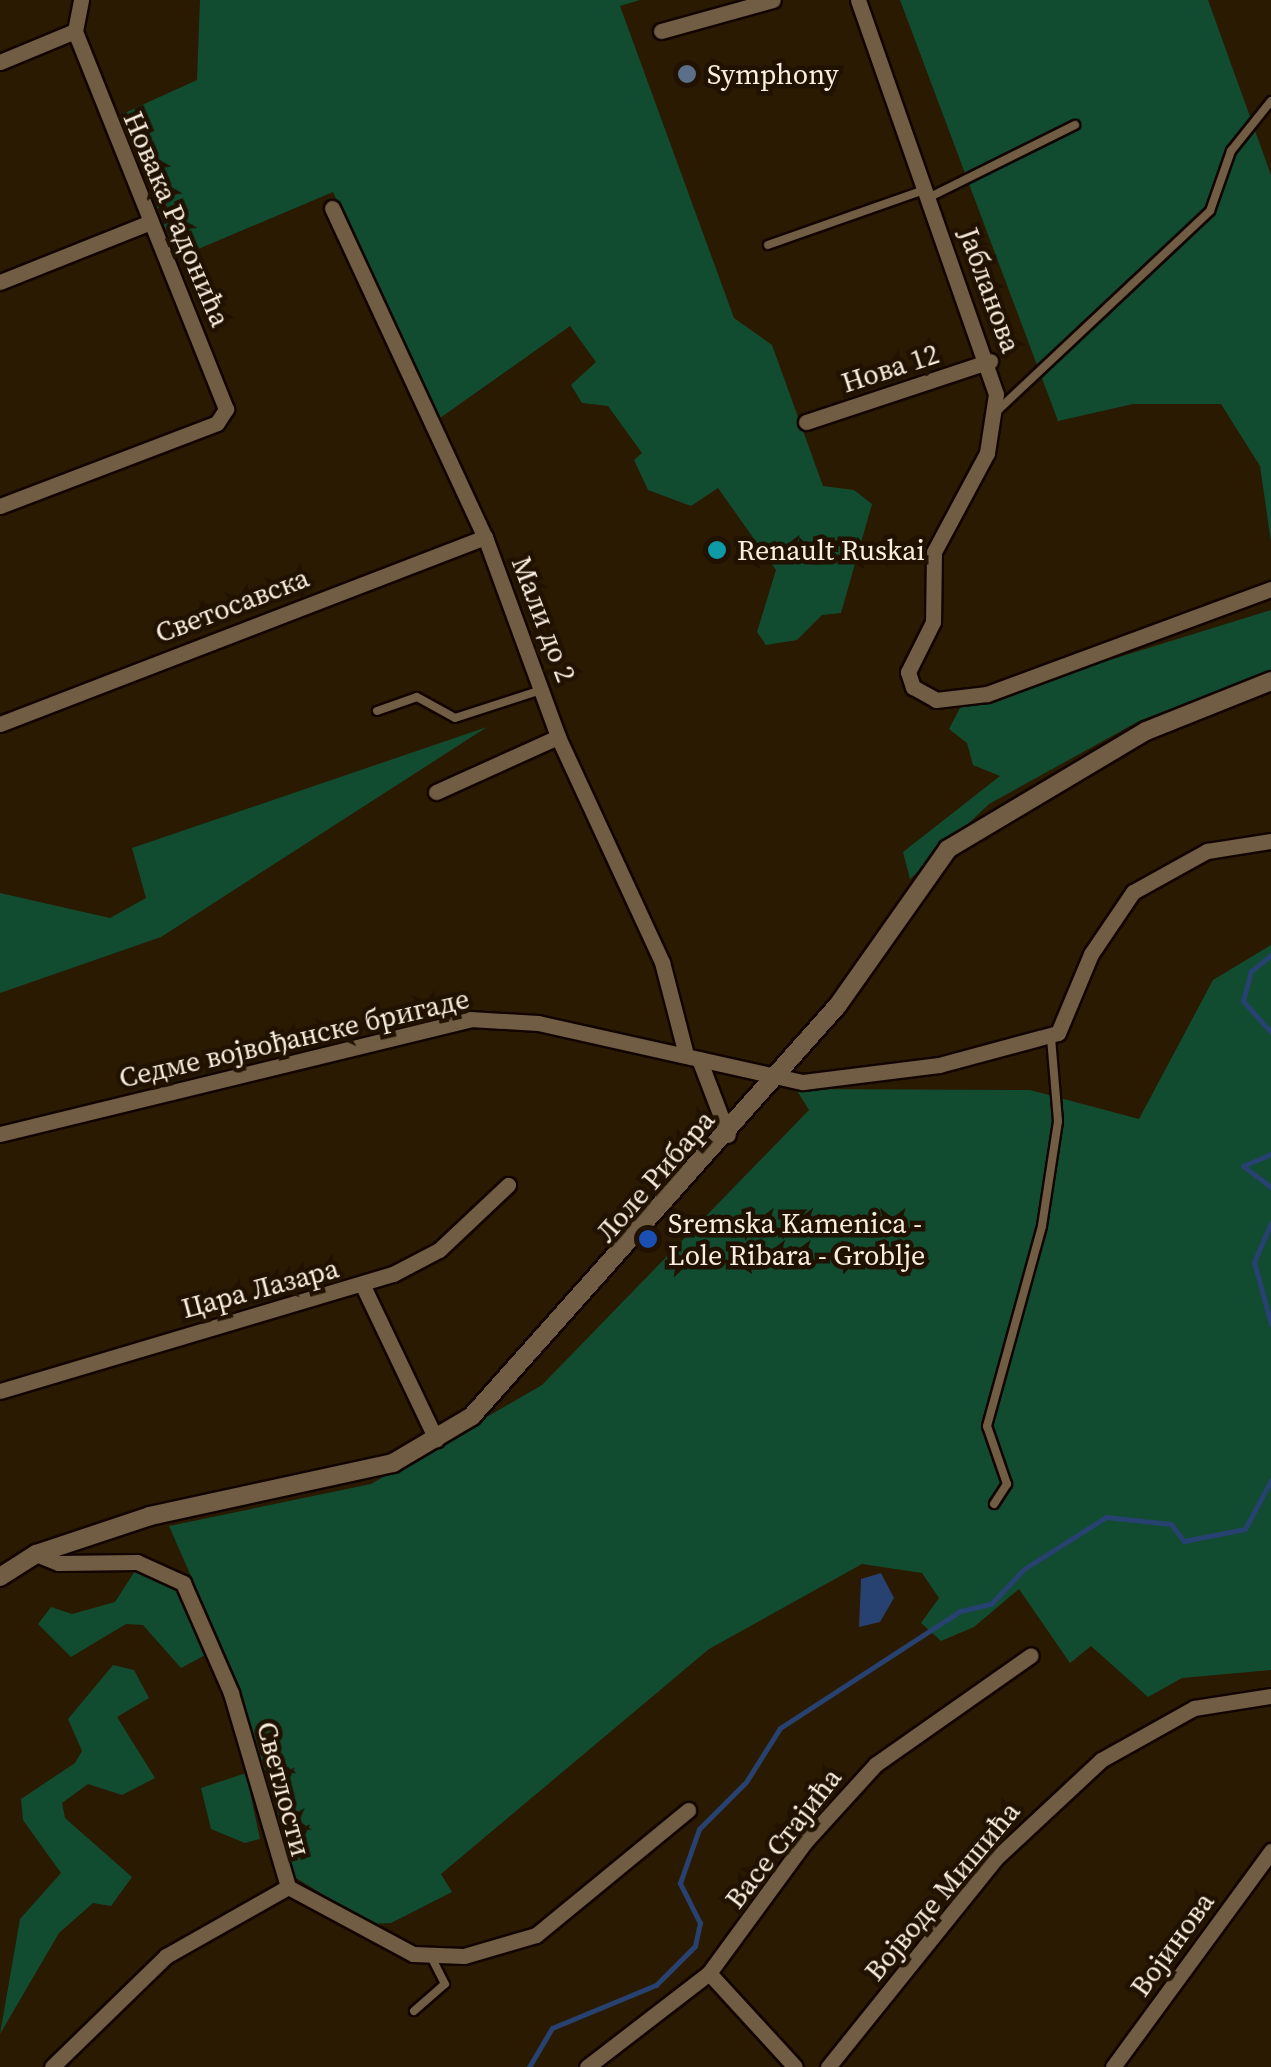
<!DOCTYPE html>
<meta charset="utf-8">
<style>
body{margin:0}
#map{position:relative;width:1271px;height:2067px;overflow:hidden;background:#2a1a02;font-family:"Source Serif 4",serif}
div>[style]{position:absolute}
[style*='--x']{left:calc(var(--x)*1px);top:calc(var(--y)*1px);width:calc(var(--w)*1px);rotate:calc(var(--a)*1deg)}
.green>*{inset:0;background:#114c30}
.water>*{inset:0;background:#274170}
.stream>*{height:5px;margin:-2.5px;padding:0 2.5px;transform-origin:2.5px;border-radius:2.5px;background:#274170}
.roads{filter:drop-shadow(2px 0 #120400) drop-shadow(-2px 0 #120400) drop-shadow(0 2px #120400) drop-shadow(0 -2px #120400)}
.service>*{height:8px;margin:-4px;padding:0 4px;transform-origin:4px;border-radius:4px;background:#705d43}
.minor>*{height:15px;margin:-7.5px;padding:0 7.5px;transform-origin:7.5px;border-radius:7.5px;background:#705d43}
.tertiary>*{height:18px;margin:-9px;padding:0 9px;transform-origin:9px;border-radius:9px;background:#705d43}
.dots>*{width:28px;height:28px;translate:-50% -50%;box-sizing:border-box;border:5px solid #201100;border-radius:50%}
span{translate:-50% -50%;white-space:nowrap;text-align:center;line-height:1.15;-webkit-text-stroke:9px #201100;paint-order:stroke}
.poi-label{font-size:28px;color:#f9eedf}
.left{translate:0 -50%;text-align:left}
.street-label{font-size:28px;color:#f9eedf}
</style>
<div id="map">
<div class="green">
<div style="clip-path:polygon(200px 0,640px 0,620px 6px,734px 318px,772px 345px,823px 486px,854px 490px,872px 504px,841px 613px,822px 615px,797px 640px,766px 645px,757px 632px,776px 570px,718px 488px,691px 506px,648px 490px,634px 460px,642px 453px,608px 406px,582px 403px,571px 385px,596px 362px,570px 326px,440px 418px,333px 192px,177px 258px,120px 115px,197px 80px)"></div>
<div style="clip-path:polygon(900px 0,1208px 0,1271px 175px,1271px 542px,1260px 466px,1221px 404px,1133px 404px,1058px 421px)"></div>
<div style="clip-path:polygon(1271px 610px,1271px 670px,1139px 721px,989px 804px,910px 879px,903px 852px,1000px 776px,973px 765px,967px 743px,949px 729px,961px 706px)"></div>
<div style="clip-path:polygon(487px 727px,161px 937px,0 993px,0 893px,110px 918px,146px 898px,132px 848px)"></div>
<div style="clip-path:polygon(1271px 945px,1271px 1670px,1182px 1678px,1148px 1697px,1091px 1646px,1070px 1663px,1019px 1589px,974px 1627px,941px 1641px,921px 1623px,939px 1598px,922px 1573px,862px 1564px,709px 1649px,441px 1874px,452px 1892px,391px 1923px,370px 1924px,293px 1876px,241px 1690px,169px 1526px,371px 1484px,542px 1385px,809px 1110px,796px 1089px,1030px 1090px,1139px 1119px,1213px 980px)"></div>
<div style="clip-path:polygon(135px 1571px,179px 1590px,209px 1653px,181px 1668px,143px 1625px,126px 1624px,71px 1657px,38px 1624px,51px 1607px,72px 1614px,115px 1602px)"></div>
<div style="clip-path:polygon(113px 1665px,134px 1670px,149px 1698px,117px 1717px,155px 1778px,122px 1795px,88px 1784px,62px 1803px,65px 1818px,132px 1877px,111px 1906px,93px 1903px,59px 1933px,0 2034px,20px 1919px,61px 1873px,23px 1820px,21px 1799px,75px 1763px,82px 1751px,68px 1719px)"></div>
<div style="clip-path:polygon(246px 1773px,260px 1839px,245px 1843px,211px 1829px,201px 1788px)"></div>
</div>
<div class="water">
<div style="clip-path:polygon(881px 1573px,894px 1598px,880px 1622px,859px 1627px,861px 1579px)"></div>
</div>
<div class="stream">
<div style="--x:1271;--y:955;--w:26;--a:141"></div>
<div style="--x:1251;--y:971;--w:31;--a:105"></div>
<div style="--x:1243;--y:1001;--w:42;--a:47.9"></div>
<div style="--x:1271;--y:1154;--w:30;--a:157"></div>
<div style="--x:1243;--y:1166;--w:35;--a:37"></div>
<div style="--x:1271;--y:1223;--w:43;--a:113.6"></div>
<div style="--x:1254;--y:1262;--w:64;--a:74.7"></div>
<div style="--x:529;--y:2067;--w:45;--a:-59.5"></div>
<div style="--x:552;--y:2028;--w:113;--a:-22.5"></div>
<div style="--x:656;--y:1985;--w:55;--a:-45"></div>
<div style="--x:695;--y:1946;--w:24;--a:-78"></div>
<div style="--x:700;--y:1923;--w:45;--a:-116.6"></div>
<div style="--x:680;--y:1883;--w:57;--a:-70.6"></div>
<div style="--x:699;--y:1829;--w:66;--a:-45"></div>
<div style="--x:746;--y:1782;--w:64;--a:-57.8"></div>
<div style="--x:780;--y:1728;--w:215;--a:-33"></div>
<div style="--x:960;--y:1611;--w:32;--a:-13"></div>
<div style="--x:991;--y:1604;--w:48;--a:-46.7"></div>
<div style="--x:1024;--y:1569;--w:97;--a:-32.4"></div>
<div style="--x:1106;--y:1517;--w:65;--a:6.1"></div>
<div style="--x:1171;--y:1524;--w:21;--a:53"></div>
<div style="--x:1184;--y:1541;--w:62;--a:-11.1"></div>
<div style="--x:1245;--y:1529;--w:55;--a:-62"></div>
</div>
<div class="roads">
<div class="service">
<div style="--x:930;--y:197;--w:162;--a:-26.4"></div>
<div style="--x:768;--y:245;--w:169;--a:-19.4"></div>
<div style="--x:997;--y:411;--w:292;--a:-43.2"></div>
<div style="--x:1210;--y:211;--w:64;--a:-70.7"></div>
<div style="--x:1231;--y:151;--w:64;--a:-51.3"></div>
<div style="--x:377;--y:711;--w:42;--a:-19.3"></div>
<div style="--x:417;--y:697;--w:43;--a:28.9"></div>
<div style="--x:455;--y:718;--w:94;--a:-18"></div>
<div style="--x:994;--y:1504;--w:24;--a:-57"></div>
<div style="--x:1007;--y:1484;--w:61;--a:-109"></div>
<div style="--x:987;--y:1426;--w:207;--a:-74.6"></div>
<div style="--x:1042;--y:1226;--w:106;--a:-81.3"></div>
<div style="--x:1058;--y:1121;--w:84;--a:-94.8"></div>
<div style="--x:414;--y:2011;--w:41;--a:-41.1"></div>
<div style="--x:445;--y:1984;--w:30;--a:-117"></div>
</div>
<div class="minor">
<div style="--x:858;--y:0;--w:417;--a:70.7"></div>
<div style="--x:996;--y:394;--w:60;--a:98.7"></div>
<div style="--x:987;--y:453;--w:112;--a:118.2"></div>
<div style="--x:934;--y:552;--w:70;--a:90.8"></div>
<div style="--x:933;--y:622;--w:56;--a:116.6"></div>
<div style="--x:908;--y:672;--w:16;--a:72"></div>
<div style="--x:913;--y:687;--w:26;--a:29"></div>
<div style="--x:936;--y:700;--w:51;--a:-6.7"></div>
<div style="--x:987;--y:694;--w:303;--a:-20.3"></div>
<div style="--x:661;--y:31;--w:116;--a:-15.5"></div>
<div style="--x:0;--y:62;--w:81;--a:-22.5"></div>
<div style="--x:75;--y:31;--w:32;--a:-79"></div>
<div style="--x:332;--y:208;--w:363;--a:65.1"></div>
<div style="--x:485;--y:537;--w:213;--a:69.9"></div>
<div style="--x:558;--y:737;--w:248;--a:65.2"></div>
<div style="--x:662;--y:962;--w:96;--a:75.5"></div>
<div style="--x:0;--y:282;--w:162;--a:-21.7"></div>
<div style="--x:806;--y:422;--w:194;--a:-18.3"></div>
<div style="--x:0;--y:506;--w:232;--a:-20.9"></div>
<div style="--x:217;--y:423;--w:17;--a:-57"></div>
<div style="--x:226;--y:409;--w:407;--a:-111.8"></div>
<div style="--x:0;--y:724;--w:520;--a:-21.08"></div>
<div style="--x:436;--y:792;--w:134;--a:-24.3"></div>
<div style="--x:699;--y:1059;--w:81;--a:69.1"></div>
<div style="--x:0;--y:1134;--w:484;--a:-13.7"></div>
<div style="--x:470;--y:1019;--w:68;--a:3.4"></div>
<div style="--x:538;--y:1023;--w:271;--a:12.6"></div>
<div style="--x:803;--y:1082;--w:137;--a:-7.1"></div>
<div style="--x:939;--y:1065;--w:123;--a:-15.1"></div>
<div style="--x:1058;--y:1033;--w:86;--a:-67.3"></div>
<div style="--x:1091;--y:954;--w:75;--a:-55.9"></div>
<div style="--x:1133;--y:892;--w:85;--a:-29"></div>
<div style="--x:1207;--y:851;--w:65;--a:-8.9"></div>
<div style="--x:363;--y:1286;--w:170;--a:64.5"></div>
<div style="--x:0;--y:1391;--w:410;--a:-16.6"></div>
<div style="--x:393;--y:1274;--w:52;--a:-27.6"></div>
<div style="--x:439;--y:1250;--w:95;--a:-43.3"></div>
<div style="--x:36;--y:1554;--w:24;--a:22"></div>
<div style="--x:58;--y:1563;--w:79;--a:-0.7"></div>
<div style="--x:137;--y:1562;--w:51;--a:24.5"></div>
<div style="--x:183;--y:1583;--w:120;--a:66.4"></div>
<div style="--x:231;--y:1693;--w:202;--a:73.6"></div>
<div style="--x:288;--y:1887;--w:142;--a:28.2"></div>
<div style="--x:413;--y:1954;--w:51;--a:2.2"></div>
<div style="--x:464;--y:1956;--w:75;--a:-16.3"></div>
<div style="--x:536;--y:1935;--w:197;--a:-39.4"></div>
<div style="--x:709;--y:1973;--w:127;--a:47.5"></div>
<div style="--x:52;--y:2067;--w:159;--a:-44.2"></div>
<div style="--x:166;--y:1956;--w:140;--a:-29.5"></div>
<div style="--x:587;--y:2067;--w:154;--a:-37.6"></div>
<div style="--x:709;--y:1973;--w:162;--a:-53.8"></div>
<div style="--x:805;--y:1842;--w:105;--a:-47.7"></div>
<div style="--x:876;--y:1764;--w:189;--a:-35.1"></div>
<div style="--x:828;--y:2067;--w:267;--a:-51.2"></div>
<div style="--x:995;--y:1859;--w:145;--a:-43"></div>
<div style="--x:1101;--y:1760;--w:107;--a:-29.2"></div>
<div style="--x:1194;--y:1708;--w:78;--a:-8.9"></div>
<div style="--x:1113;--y:2067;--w:268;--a:-53.8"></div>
</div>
<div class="tertiary">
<div style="--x:0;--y:1577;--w:43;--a:-32.6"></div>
<div style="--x:36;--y:1554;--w:120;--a:-18.4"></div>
<div style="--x:150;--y:1516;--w:249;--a:-12.3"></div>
<div style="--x:393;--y:1463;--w:92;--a:-30.7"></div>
<div style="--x:472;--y:1416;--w:550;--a:-48.31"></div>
<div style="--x:838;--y:1005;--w:191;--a:-54.8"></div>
<div style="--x:948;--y:849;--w:230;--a:-30.8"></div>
<div style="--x:1146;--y:731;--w:135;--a:-21.8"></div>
</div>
</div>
<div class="dots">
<div style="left:687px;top:74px;background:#5c6f8a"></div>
<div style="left:717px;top:550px;background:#0f9aa8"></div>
<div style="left:648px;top:1239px;background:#1a4fb4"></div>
</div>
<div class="poi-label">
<span class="left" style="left:707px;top:74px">Symphony</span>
<span class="left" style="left:737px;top:550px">Renault Ruskai</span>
<span class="left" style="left:668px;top:1239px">Sremska Kamenica -<br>Lole Ribara - Groblje</span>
</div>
<div class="street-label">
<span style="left:177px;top:219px;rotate:67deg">Новака Радонића</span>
<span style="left:990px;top:290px;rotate:70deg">Јабланова</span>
<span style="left:890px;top:368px;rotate:-18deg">Нова 12</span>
<span style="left:232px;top:605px;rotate:-21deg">Светосавска</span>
<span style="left:544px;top:619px;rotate:69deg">Мали до 2</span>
<span style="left:294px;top:1038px;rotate:-13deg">Седме војвођанске бригаде</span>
<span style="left:655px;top:1176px;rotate:-49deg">Лоле Рибара</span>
<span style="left:260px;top:1288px;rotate:-15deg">Цара Лазара</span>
<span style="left:284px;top:1789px;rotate:75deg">Светлости</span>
<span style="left:783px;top:1838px;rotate:-52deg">Васе Стајића</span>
<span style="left:942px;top:1891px;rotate:-50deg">Војводе Мишића</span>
<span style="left:1172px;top:1944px;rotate:-54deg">Војинова</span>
</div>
</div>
